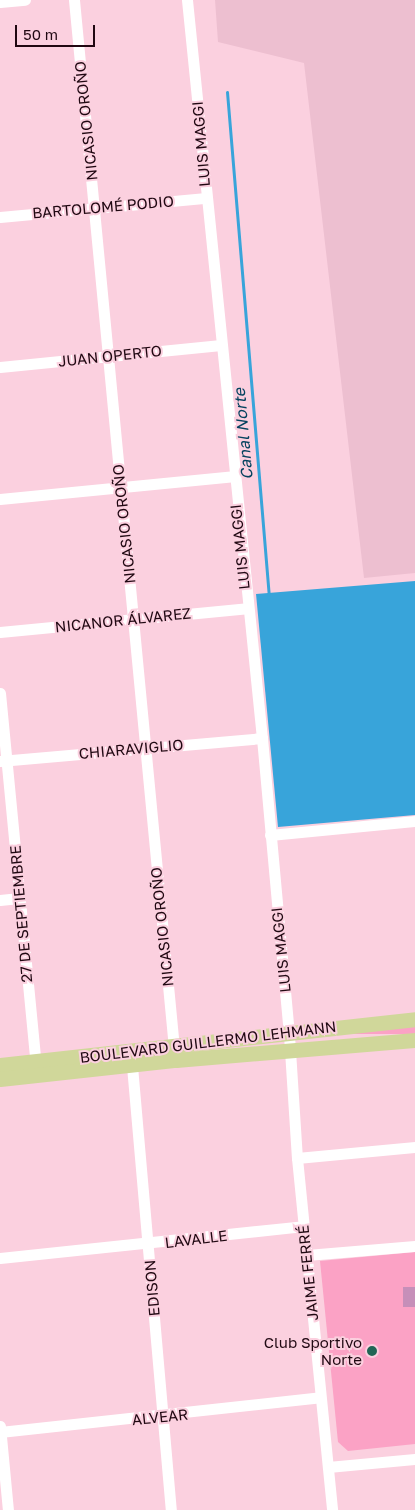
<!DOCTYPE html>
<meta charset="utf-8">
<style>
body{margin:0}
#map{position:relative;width:415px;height:1510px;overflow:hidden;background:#fbd0df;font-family:"Golos Text",sans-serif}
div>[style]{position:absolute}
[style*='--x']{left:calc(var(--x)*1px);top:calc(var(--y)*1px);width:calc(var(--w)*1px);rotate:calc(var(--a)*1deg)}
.built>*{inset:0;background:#edbfd0}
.green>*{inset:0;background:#fba2c5;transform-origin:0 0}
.water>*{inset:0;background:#38a4da}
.stream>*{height:3px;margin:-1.5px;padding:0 1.5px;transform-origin:1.5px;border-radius:1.5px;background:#38a4da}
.building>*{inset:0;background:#c68fb9;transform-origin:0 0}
.minor>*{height:11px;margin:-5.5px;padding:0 5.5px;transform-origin:5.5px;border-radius:5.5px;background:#fff}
.major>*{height:15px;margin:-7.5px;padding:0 7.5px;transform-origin:7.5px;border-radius:7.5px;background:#d0d79a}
.dots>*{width:14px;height:14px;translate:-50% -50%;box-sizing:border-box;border:2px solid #fbd0df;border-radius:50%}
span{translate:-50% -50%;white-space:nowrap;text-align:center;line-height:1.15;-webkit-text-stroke:4px #fbd0df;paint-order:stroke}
.street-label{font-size:15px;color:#200812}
.poi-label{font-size:15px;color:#200812}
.right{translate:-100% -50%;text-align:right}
.water-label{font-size:16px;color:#05435f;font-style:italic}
.scale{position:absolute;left:15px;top:25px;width:80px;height:22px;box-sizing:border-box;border:2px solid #200812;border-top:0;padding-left:6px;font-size:15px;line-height:18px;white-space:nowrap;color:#200812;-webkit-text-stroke:4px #fbd0df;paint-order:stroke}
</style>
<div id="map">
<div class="built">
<div style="clip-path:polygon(215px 0,415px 0,415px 573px,364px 578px,304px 63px,218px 42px)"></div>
</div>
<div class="green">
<div style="left:415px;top:1027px;width:7px;height:108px;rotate:90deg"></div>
<div style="clip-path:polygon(415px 1252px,415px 1444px,348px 1451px,338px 1442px,320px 1261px)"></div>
</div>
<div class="water">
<div style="clip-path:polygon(415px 581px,415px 815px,278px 827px,256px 594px)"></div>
</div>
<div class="stream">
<div style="--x:227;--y:92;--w:507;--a:85.25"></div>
</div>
<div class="building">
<div style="left:403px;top:1287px;width:12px;height:20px"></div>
</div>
<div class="minor">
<div style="--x:74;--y:0;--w:1053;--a:84.55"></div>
<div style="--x:187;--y:0;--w:742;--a:84.2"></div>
<div style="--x:262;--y:738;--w:298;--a:84.8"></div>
<div style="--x:289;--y:1035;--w:123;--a:86.3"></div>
<div style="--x:297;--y:1158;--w:354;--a:84.3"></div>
<div style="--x:0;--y:2;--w:25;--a:-5"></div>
<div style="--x:0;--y:217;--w:207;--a:-5.3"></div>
<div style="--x:0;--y:367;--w:222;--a:-5.7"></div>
<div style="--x:0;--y:499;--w:234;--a:-5.6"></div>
<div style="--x:0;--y:632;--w:248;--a:-5.5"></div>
<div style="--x:0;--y:693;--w:378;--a:84.5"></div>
<div style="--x:0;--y:761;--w:263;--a:-5"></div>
<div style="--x:270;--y:835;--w:146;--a:-5.5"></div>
<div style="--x:0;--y:900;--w:19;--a:-6"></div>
<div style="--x:132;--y:1066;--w:446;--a:85"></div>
<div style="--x:297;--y:1158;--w:119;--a:-5.3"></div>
<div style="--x:307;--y:1255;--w:108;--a:-4.8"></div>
<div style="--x:0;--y:1258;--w:305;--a:-6"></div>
<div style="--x:0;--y:1426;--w:84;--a:84.6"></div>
<div style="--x:0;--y:1432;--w:322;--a:-6.2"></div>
<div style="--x:328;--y:1467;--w:87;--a:-5.3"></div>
</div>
<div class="major">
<div style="--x:0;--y:1065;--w:418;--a:-6.3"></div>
<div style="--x:0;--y:1079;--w:177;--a:-6.2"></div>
<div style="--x:176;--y:1060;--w:240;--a:-4.8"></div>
</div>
<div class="dots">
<div style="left:372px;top:1351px;background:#216555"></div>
</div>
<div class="street-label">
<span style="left:86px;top:121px;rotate:-96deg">NICASIO OROÑO</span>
<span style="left:201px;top:144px;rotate:-95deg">LUIS MAGGI</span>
<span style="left:103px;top:207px;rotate:-5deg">BARTOLOMÉ PODIO</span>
<span style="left:110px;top:356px;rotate:-6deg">JUAN OPERTO</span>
<span style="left:124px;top:524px;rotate:-96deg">NICASIO OROÑO</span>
<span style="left:240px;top:547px;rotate:-96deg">LUIS MAGGI</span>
<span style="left:123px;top:620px;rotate:-6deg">NICANOR ÁLVAREZ</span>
<span style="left:131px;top:749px;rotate:-5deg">CHIARAVIGLIO</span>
<span style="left:21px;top:914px;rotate:-95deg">27 DE SEPTIEMBRE</span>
<span style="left:162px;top:927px;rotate:-96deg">NICASIO OROÑO</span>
<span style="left:281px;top:950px;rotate:-96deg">LUIS MAGGI</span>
<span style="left:208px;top:1042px;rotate:-7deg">BOULEVARD GUILLERMO LEHMANN</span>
<span style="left:196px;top:1239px;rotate:-7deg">LAVALLE</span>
<span style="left:308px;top:1273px;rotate:-96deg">JAIME FERRÉ</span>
<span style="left:152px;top:1288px;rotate:-95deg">EDISON</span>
<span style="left:160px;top:1417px;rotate:-6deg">ALVEAR</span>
</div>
<div class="poi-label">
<span class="right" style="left:362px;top:1351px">Club Sportivo<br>Norte</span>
</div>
<div class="water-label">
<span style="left:243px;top:434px;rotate:-95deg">Canal Norte</span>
</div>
<div class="scale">50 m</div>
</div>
